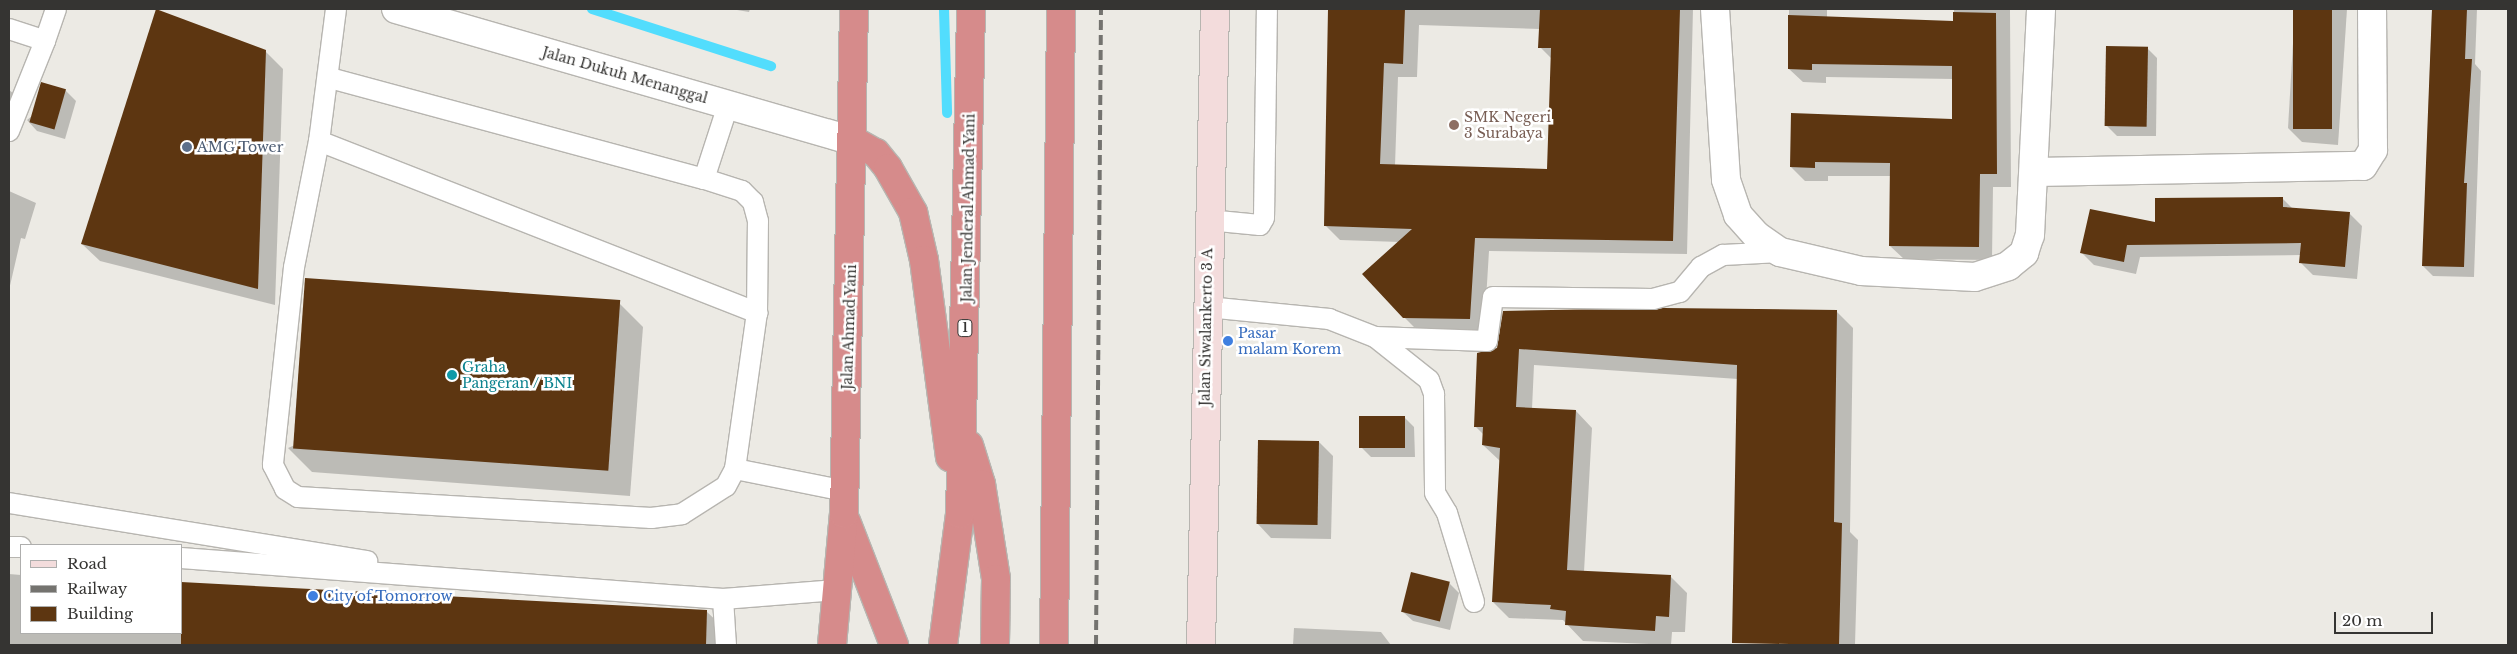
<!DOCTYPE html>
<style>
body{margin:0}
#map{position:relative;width:2517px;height:654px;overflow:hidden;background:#eceae4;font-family:"Libre Baskerville",serif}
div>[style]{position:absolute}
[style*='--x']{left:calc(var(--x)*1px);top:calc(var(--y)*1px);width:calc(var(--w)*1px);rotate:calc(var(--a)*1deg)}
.shadow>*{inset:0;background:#0003}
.stream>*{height:10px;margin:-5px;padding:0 5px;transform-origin:5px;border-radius:5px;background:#52ddfd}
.building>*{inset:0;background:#5d3611;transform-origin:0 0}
.roads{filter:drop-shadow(1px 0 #b7b5b0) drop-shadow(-1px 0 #b7b5b0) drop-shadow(0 1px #b7b5b0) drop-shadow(0 -1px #b7b5b0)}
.lane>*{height:20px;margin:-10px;padding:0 10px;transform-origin:10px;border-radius:10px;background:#fff}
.street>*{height:28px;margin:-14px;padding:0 14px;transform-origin:14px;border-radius:14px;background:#fff}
.secondary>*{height:28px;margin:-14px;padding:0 14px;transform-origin:14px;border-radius:14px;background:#f3dcdc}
.highway>*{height:28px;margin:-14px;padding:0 14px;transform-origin:14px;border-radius:14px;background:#d68b8b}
.rail>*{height:4px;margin-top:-2px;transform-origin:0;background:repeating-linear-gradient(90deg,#74736f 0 10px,transparent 0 15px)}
.dots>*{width:14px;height:14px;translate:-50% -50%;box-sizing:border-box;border:2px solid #fff;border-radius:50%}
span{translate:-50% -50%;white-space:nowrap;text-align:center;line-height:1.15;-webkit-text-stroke:5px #fff;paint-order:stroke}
.shield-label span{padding:1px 4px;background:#fff;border:1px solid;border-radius:4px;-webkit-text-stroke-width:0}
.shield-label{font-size:12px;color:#353432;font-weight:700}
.street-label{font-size:14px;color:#353432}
.education-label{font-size:14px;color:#785e54}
.left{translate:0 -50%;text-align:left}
.service-label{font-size:14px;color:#4e5e75}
.shop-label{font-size:14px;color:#366cbe}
.culture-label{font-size:14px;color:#0d838f}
.frame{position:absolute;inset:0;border:10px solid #353432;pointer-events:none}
.legend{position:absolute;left:20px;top:544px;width:162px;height:90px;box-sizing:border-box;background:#fff;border:1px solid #aeaead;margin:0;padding:6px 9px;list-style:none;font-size:15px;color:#353432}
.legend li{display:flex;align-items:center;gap:10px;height:25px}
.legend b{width:25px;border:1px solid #aeaead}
.scale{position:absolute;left:2334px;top:612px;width:99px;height:22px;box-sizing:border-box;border:2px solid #353432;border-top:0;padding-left:6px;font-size:15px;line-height:18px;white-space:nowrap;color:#353432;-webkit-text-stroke:4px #fff;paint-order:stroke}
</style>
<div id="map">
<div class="shadow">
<div style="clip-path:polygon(731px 9px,750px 9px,749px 12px)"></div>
<div style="clip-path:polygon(evenodd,1330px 9px,1693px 9px,1687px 254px,1489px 251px,1484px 333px,1419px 332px,1404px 317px,1400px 242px,1340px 240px,1325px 225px,1330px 9px,1419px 25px,1540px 29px,1540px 47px,1552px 59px,1548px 170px,1395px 166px,1398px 77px,1417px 77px,1419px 25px)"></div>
<div style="clip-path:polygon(1789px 9px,1827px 9px,1827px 21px,1954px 22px,1954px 9px,2010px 9px,2011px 187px,1993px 187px,1992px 260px,1904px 259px,1890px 246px,1891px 176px,1828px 176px,1828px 181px,1805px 181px,1791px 167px,1953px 121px,1953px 79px,1826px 77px,1826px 83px,1803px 82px,1789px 69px)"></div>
<div style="clip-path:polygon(2295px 9px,2347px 9px,2338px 145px,2302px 142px,2288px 128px)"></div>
<div style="clip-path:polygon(2432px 9px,2477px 9px,2475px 64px,2481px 71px,2474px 277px,2433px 276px,2423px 266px)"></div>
<div style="clip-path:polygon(2147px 48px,2157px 58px,2156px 136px,2117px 136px,2106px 125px)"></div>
<div style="clip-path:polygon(265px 51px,283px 69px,275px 305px,100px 261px,82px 244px)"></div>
<div style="clip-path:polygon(9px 90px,18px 97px,9px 120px)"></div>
<div style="clip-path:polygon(65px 90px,76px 101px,65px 139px,37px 131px,27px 120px)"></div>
<div style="clip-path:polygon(9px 191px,36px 203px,25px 239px,21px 238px,9px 290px)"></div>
<div style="clip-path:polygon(2282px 198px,2293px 209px,2349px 213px,2362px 226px,2357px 279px,2313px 275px,2301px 263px,2301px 255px,2140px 257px,2136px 274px,2094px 265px,2082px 253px,2157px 224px)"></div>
<div style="clip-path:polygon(620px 304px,643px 327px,630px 496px,312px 472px,288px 448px)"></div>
<div style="clip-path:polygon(1836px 311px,1853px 328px,1850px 532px,1858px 540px,1855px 645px,1733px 642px,1738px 379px,1534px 365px,1532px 409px,1576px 411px,1592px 428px,1584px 572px,1670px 576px,1687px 593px,1685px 632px,1672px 632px,1671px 645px,1583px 641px,1563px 620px,1509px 618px,1493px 602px,1500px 461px,1483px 445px,1484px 435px,1475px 426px,1479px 354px)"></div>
<div style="clip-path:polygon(1404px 417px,1414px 427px,1415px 457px,1371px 457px,1361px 447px)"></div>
<div style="clip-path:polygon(1319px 442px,1333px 456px,1331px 539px,1271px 538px,1257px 523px)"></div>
<div style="clip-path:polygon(9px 574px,21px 575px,21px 633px,181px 633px,706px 611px,724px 628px,723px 645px,9px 645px)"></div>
<div style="clip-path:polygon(1449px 583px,1459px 593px,1450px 630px,1413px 621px,1402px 611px)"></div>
<div style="clip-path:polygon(1294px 628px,1381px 632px,1391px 645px,1293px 645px)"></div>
</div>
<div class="stream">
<div style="--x:592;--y:9;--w:188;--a:17.7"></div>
<div style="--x:944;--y:9;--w:104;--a:88.3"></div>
</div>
<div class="building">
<div style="clip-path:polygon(156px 9px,266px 50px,258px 289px,81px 244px)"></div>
<div style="clip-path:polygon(1328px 9px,1405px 9px,1403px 64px,1384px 63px,1380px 164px,1547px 169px,1551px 48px,1538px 48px,1540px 9px,1680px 9px,1673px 241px,1475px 238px,1470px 319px,1403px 318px,1362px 274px,1412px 229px,1324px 226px)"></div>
<div style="left:2293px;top:9px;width:39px;height:120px"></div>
<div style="clip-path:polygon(2432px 9px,2467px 9px,2465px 59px,2472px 59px,2464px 183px,2467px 183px,2464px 267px,2422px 266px)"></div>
<div style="clip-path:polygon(1953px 12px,1996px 13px,1997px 174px,1980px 174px,1979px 247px,1889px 246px,1890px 163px,1815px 162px,1815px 168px,1790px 167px,1791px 113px,1952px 119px,1952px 66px,1812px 64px,1812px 70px,1788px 69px,1788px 15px,1953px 21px)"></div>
<div style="left:2106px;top:46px;width:42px;height:80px;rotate:1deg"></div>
<div style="left:41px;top:82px;width:26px;height:42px;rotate:16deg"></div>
<div style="clip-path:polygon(2283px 197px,2283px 207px,2350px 212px,2345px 267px,2299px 263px,2301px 243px,2127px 245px,2124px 262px,2080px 253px,2090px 209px,2155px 222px,2155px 198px)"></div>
<div style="left:305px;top:278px;width:316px;height:171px;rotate:4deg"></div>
<div style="clip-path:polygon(1664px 308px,1837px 310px,1834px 522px,1842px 523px,1839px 645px,1732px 643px,1737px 365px,1519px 349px,1516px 407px,1576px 410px,1567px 570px,1671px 575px,1669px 617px,1656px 616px,1655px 631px,1565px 625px,1566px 611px,1550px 609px,1551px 605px,1492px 602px,1500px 448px,1482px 445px,1483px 427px,1474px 427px,1477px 353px,1497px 348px,1503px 311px)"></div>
<div style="left:1359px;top:416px;width:46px;height:32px"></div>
<div style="left:1258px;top:440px;width:61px;height:84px;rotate:1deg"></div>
<div style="left:1411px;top:572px;width:40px;height:41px;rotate:14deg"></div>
<div style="clip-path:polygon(181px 582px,707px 610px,706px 645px,181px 645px)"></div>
</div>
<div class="roads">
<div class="lane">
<div style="--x:336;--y:9;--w:133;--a:97.3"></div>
<div style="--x:319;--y:141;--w:471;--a:21.4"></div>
<div style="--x:9;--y:29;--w:38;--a:18"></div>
<div style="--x:45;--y:41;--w:34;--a:-71"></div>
<div style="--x:9;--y:131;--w:97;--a:-68.2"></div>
<div style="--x:319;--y:141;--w:128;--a:101.2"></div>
<div style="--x:294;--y:267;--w:199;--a:96.1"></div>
<div style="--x:273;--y:465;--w:27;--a:63"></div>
<div style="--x:285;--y:489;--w:15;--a:32"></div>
<div style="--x:298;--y:497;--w:354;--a:3.4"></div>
<div style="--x:651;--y:518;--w:31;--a:-7"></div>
<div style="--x:682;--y:514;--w:52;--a:-32.5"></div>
<div style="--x:726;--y:486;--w:19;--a:-62"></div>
<div style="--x:735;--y:469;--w:158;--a:-82"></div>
<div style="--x:757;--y:313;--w:92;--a:-89.4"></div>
<div style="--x:758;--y:221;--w:20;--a:-105"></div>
<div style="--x:753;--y:202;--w:16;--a:-135"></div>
<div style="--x:742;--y:191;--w:40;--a:-162"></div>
<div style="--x:704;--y:179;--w:387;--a:-164.9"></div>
<div style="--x:704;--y:179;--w:78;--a:-72"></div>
<div style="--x:1208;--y:220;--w:52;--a:5.5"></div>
<div style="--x:1260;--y:225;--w:8;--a:-60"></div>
<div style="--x:1264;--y:218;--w:209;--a:-89.2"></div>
<div style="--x:1207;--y:307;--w:123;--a:5.6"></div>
<div style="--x:1329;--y:319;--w:49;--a:21.4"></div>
<div style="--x:1375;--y:337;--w:69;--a:38.5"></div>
<div style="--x:1429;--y:380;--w:15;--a:70"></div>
<div style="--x:1434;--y:394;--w:99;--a:89.4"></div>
<div style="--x:1435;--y:493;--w:23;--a:59"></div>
<div style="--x:1447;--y:513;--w:93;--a:73.1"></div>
<div style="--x:1375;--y:337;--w:112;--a:2"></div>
<div style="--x:1487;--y:341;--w:44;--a:-82.2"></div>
<div style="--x:1493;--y:297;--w:160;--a:0.7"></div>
<div style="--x:1653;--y:299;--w:28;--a:-15"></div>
<div style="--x:1680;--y:292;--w:33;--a:-50"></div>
<div style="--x:1701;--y:267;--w:25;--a:-29"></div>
<div style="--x:1723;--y:255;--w:57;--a:-3"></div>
<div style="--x:735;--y:469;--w:112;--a:11.3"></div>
<div style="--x:9;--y:503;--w:363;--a:9.2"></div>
<div style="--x:9;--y:547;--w:12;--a:0"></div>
<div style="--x:181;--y:558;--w:544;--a:4.33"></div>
<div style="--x:723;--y:599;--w:114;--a:-4.5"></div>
<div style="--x:723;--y:599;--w:46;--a:86.3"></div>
</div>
<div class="street">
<div style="--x:396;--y:9;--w:477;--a:16.1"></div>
<div style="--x:1715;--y:9;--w:171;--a:86.3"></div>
<div style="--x:1726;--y:180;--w:37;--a:71"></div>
<div style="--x:1738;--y:215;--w:28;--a:48"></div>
<div style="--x:1757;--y:236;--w:28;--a:35"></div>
<div style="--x:1780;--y:252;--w:83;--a:13.2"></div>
<div style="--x:1861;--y:271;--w:114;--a:3"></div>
<div style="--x:1975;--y:277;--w:35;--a:-18"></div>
<div style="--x:2008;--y:266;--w:21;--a:-39"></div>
<div style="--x:2024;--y:253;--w:19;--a:-72"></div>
<div style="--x:2030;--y:235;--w:226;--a:-87.2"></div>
<div style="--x:2036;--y:172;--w:327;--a:-1.1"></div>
<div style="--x:2363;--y:166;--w:19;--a:-58"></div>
<div style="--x:2373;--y:150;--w:141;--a:-90.4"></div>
</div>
<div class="secondary">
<div style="--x:1201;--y:645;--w:636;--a:-88.74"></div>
</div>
<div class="highway">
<div style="--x:854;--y:141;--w:25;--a:29"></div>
<div style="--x:876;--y:153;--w:19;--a:51"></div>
<div style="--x:888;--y:168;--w:51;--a:60.4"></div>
<div style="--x:913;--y:212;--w:49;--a:77.1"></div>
<div style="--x:924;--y:260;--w:199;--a:82.5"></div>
<div style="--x:969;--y:445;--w:41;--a:72.9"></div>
<div style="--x:981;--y:484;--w:96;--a:81"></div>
<div style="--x:996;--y:579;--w:66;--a:90.9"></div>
<div style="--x:846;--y:521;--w:133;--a:68.8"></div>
<div style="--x:832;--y:645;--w:132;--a:-84.8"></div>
<div style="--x:844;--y:514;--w:505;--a:-88.87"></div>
<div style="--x:943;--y:645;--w:132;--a:-82.6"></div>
<div style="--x:960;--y:514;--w:505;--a:-88.75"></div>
<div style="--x:1054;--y:645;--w:636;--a:-89.37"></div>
</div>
</div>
<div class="rail">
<div style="--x:1096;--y:645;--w:636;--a:-89.55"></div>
</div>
<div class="dots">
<div style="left:1454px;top:125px;background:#8d6e63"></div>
<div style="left:187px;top:147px;background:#5c6f8a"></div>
<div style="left:1228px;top:341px;background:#3f7fe0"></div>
<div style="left:452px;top:375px;background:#0f9aa8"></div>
<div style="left:313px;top:596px;background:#3f7fe0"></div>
</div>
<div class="shield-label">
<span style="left:965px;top:328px">1</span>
</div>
<div class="street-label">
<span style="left:625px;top:75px;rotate:16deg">Jalan Dukuh Menanggal</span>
<span style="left:968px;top:208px;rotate:-89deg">Jalan Jenderal Ahmad Yani</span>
<span style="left:849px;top:327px;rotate:-88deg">Jalan Ahmad Yani</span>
<span style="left:1206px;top:327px;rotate:-89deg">Jalan Siwalankerto 3 A</span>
</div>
<div class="education-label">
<span class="left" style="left:1464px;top:125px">SMK Negeri<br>3 Surabaya</span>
</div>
<div class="service-label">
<span class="left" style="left:197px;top:147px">AMG Tower</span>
</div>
<div class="shop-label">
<span class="left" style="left:1238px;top:341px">Pasar<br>malam Korem</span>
<span class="left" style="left:323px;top:596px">City of Tomorrow</span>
</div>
<div class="culture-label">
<span class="left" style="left:462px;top:375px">Graha<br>Pangeran / BNI</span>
</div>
<div class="frame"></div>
<ul class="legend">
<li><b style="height:6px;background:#f3dcdc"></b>Road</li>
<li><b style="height:6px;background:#74736f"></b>Railway</li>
<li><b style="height:14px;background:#5d3611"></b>Building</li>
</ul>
<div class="scale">20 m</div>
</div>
